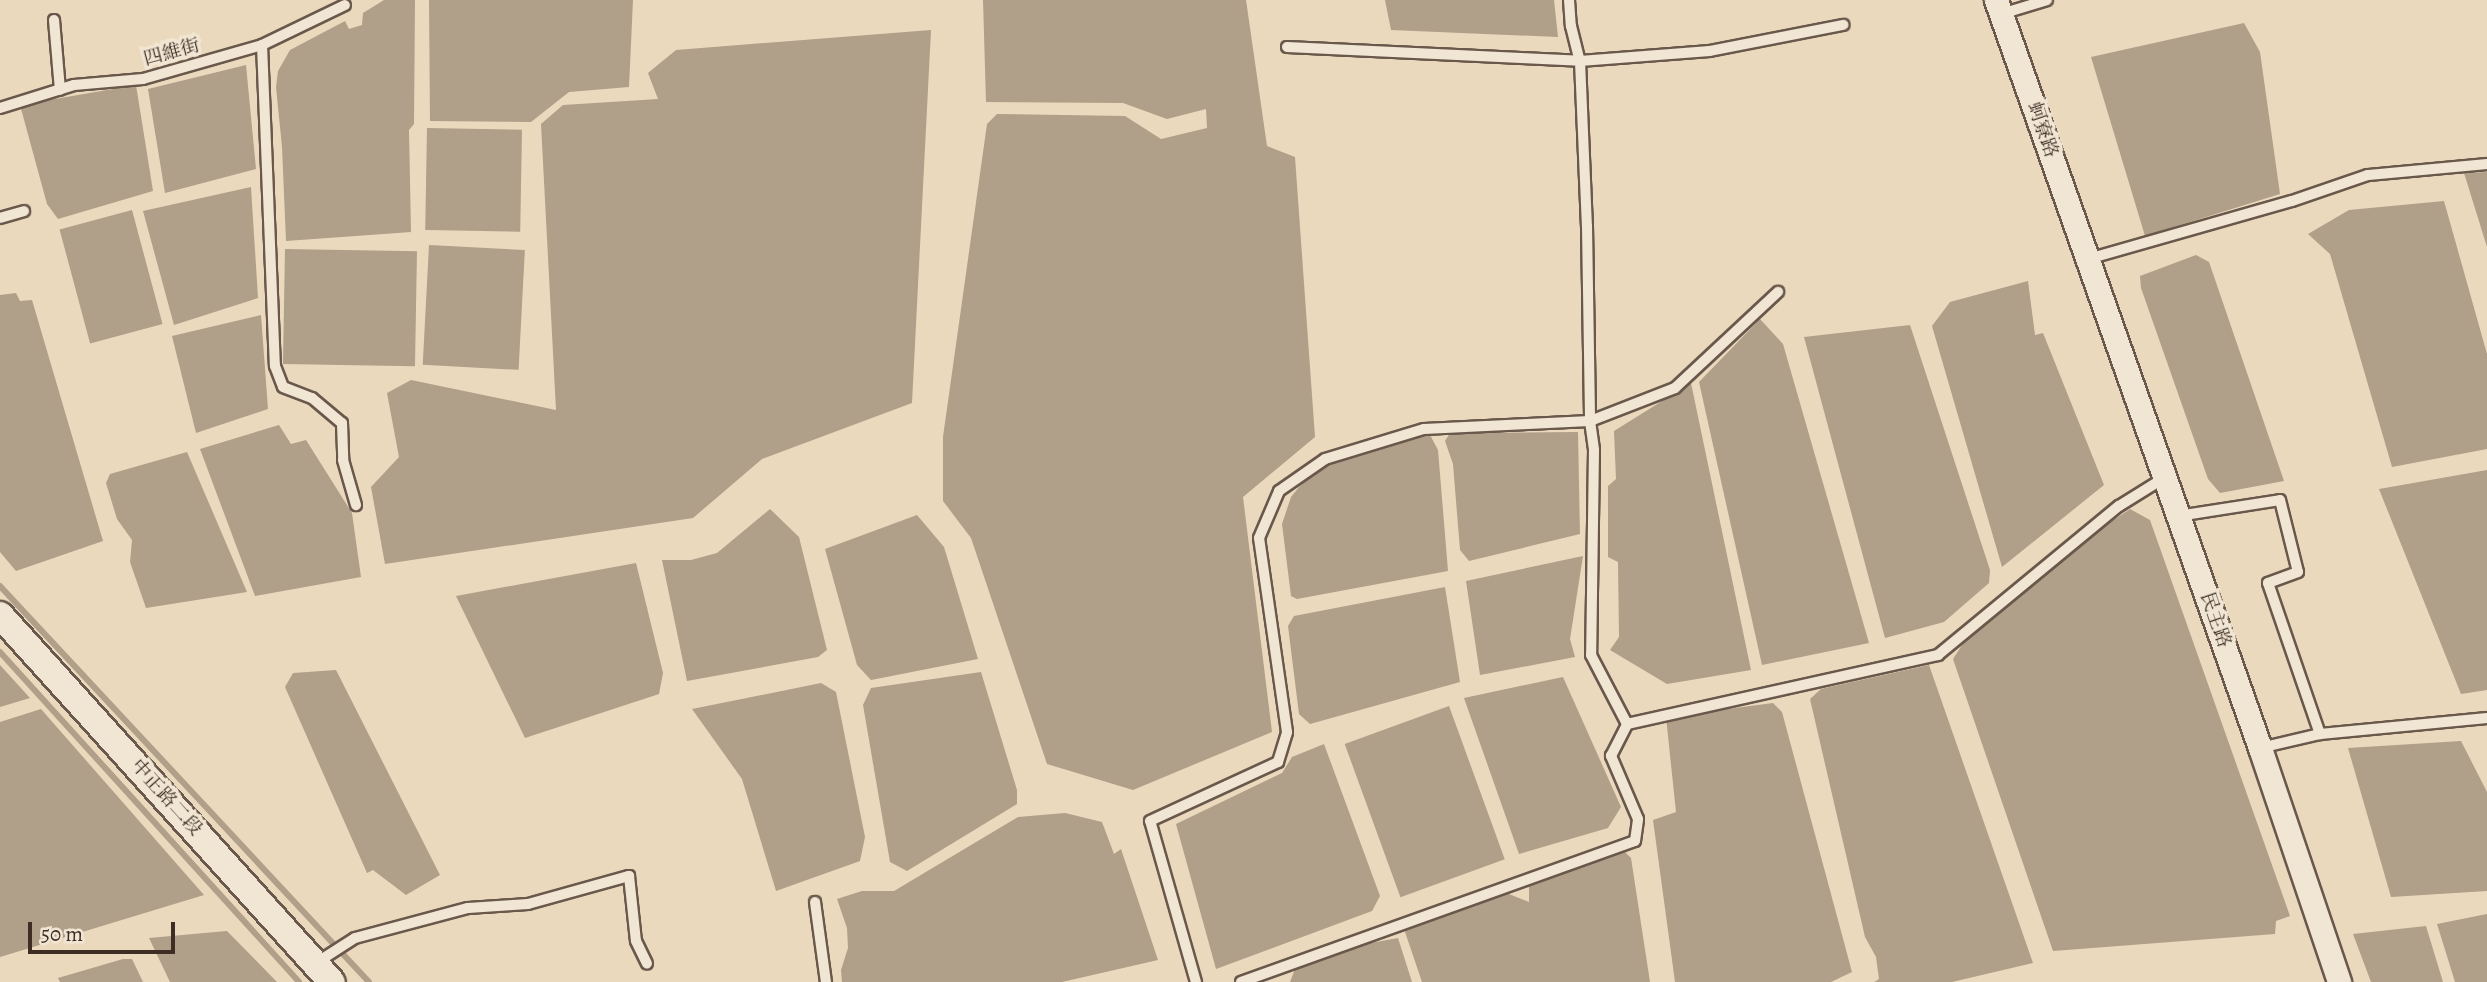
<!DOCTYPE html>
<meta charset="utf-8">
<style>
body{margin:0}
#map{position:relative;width:2487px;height:982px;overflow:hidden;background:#ead9bc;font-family:Alegreya,"Noto Serif TC",serif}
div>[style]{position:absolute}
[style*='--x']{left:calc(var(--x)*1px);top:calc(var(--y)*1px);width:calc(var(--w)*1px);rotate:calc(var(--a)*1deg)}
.water>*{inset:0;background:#b09f89;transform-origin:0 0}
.stream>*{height:6px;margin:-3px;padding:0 3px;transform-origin:3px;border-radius:3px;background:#b09f89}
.roads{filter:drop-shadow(2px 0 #69584b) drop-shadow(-2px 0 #69584b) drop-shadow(0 2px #69584b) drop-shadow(0 -2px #69584b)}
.service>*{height:10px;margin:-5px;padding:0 5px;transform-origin:5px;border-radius:5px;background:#f1e6d3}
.tertiary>*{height:23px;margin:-11.5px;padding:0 11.5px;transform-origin:11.5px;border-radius:11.5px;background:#f1e6d3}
.secondary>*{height:26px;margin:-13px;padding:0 13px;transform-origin:13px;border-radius:13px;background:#f1e6d3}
span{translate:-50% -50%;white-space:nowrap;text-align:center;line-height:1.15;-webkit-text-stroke:7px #f1e6d3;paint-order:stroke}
.street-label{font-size:19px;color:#3e2d25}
.scale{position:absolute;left:28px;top:922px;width:147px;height:32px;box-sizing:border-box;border:4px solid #3e2d25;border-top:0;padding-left:9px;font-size:21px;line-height:24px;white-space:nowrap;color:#3e2d25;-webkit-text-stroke:5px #f1e6d3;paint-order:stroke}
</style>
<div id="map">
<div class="water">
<div style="clip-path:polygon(384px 0,415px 0,414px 124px,409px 130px,411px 232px,286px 241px,282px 147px,276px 87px,278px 71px,290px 50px,345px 21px,349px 29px,362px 25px,363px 13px)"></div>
<div style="clip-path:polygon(429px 0,633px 0,629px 87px,569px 92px,531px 122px,430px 121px)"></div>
<div style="clip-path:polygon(983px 0,1246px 0,1267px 146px,1295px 157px,1315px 437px,1243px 497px,1272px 732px,1133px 790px,1047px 764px,971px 538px,943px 501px,943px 437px,987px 124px,997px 114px,1125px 116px,1161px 139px,1207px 128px,1206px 109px,1167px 119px,1123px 103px,986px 102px)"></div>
<div style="clip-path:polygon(1385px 0,1554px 0,1558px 37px,1391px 30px)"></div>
<div style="clip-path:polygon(2244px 23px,2260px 52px,2280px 194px,2145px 236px,2091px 57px)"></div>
<div style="clip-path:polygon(931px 30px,912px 403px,762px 459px,693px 518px,385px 564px,371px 487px,399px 457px,387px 393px,411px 380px,556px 410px,541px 124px,563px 105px,658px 99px,648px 73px,676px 50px)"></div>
<div style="clip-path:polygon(246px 65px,256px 169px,165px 193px,148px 89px)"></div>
<div style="clip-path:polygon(136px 85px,153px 191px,58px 219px,47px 204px,20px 105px)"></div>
<div style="left:427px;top:128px;width:95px;height:102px;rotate:1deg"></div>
<div style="clip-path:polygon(2487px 172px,2487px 247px,2464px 173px)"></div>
<div style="clip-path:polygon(251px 187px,258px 298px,174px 325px,143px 211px)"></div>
<div style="clip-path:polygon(2444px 201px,2487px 354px,2487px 449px,2392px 467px,2330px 254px,2308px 234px,2349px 210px)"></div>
<div style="left:132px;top:210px;width:118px;height:75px;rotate:75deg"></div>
<div style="left:429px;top:245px;width:96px;height:120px;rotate:3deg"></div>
<div style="left:285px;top:249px;width:132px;height:115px;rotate:1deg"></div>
<div style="clip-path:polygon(2196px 255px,2209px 262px,2284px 481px,2220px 493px,2208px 479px,2141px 288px,2140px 276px)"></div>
<div style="clip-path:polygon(2028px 281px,2035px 335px,2043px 333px,2104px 485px,2002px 567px,1932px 326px,1950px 302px)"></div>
<div style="clip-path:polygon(16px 293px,20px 301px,32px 300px,103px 541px,16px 571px,0 552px,0 295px)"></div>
<div style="clip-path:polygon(261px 315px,268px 409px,196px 433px,172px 336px)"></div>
<div style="clip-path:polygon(1760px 319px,1783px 344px,1869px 643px,1762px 665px,1699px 382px)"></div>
<div style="clip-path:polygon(1910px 325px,1990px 570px,1989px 583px,1944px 622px,1885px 638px,1804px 337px)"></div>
<div style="clip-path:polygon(1691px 383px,1751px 670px,1667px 684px,1610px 650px,1619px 637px,1618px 562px,1608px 557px,1608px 486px,1616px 479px,1614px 431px)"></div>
<div style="clip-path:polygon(279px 425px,291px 444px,306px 440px,352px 513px,361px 577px,255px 596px,200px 449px)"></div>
<div style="clip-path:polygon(1428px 431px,1438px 450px,1448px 571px,1297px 599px,1291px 596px,1282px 524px,1291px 497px,1299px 487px,1328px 462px)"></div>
<div style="clip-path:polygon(1578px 432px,1580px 534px,1469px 561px,1460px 550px,1453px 464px,1445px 441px,1450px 433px)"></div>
<div style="clip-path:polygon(187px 452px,247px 592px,146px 608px,130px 562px,132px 540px,117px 519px,106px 483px,110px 474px)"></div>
<div style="clip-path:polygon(2487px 470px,2487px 690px,2461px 694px,2379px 489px)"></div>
<div style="clip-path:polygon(770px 509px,799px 537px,827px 650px,818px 657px,687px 681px,662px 560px,691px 560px,717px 553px)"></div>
<div style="clip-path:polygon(2130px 509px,2150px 520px,2290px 916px,2276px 921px,2275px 934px,2053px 951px,1953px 659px,1962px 645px,2062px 555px)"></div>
<div style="clip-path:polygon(917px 515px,944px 547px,978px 659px,871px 680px,857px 665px,825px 549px)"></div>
<div style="clip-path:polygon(1583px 556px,1570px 639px,1575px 657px,1480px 675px,1466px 581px)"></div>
<div style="clip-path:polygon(636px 563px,663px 673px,659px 694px,525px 738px,456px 596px)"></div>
<div style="clip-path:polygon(1445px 587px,1460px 682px,1310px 724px,1299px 714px,1288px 626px,1294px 616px)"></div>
<div style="clip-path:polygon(0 665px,30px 698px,0 707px)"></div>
<div style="clip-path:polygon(1929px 665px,2033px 963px,1952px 982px,1874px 982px,1879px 979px,1876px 957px,1865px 937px,1810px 699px,1821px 689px)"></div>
<div style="clip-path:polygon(336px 670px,440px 875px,406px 895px,373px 870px,367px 873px,285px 687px,293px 673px)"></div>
<div style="clip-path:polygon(981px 672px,1017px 790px,1017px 804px,907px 871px,890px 862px,863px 705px,871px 688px)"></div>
<div style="clip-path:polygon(1563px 677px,1621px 807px,1608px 828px,1519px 854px,1464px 698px)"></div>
<div style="clip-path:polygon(821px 683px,836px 692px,865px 837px,860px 861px,776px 891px,742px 779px,692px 709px)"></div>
<div style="clip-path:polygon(1773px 703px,1782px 712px,1852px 972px,1831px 982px,1675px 982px,1653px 820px,1676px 812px,1666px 717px)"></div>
<div style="left:1449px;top:706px;width:163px;height:111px;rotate:70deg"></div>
<div style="clip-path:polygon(41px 709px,204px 895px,0 957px,0 722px)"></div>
<div style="clip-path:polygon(2461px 741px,2487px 792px,2487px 891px,2391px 897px,2348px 748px)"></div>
<div style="clip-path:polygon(1324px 744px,1380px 896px,1372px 911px,1216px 969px,1176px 824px,1282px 773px,1292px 757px)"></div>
<div style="clip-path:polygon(1065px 813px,1102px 822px,1114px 854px,1121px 849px,1158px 960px,1062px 982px,842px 982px,841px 970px,848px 948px,847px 928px,837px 899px,862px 891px,894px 891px,1018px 817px)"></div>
<div style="clip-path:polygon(1622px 849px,1631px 858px,1650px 982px,1422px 982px,1403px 926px,1501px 891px,1529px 902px,1529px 879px)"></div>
<div style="clip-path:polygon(2487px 914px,2487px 982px,2455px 982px,2437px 924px)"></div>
<div style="clip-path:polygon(2426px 926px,2443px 982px,2371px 982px,2353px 934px)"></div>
<div style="clip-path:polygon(227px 931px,277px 982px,170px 982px,149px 938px)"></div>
<div style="clip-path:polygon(1398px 938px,1412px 982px,1290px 982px,1300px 956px)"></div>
<div style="clip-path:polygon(123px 959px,132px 959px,143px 982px,60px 982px,58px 978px)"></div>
</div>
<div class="stream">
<div style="--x:0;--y:586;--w:541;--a:47.02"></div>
<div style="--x:0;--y:652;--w:445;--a:47.8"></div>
</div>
<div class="roads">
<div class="service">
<div style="--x:1569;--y:0;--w:26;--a:86"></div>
<div style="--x:1571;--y:26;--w:36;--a:76"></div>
<div style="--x:1580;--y:61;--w:165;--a:87.6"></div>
<div style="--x:1587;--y:226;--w:195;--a:89.1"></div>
<div style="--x:1590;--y:421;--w:29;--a:82"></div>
<div style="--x:1594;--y:450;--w:205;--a:90.8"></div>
<div style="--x:1591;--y:655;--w:78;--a:62.4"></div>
<div style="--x:1627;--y:724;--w:319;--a:-12.5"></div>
<div style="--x:1938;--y:655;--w:234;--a:-39.5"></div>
<div style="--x:2119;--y:506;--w:53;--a:-31.9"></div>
<div style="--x:2001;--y:14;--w:48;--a:-16.9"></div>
<div style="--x:54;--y:20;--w:70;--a:85.1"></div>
<div style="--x:262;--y:45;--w:321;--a:87.7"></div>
<div style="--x:275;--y:366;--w:22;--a:69"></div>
<div style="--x:283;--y:387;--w:31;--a:21"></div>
<div style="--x:312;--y:398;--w:39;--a:40"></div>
<div style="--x:342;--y:423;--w:37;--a:88"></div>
<div style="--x:343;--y:460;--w:47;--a:73.9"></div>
<div style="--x:1287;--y:47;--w:293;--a:2.7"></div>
<div style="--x:1580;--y:61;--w:130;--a:-4.4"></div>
<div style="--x:1710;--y:51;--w:136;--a:-11.1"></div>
<div style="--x:0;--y:108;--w:77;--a:-17.3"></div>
<div style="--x:74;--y:85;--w:69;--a:-5"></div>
<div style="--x:143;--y:79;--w:124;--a:-15.9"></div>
<div style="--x:262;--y:45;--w:92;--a:-25.7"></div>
<div style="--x:0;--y:218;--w:25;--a:-16"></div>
<div style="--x:2088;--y:259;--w:212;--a:-15.9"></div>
<div style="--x:2292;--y:201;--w:80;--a:-18.9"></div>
<div style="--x:2368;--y:175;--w:120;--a:-5.3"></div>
<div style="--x:2178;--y:516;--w:103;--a:-8.9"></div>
<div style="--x:2280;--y:500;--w:74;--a:76"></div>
<div style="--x:2298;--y:572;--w:32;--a:160"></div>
<div style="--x:2268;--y:583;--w:160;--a:71"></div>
<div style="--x:2260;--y:748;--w:62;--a:-13.1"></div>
<div style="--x:2320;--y:734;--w:168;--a:-5.5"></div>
<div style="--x:815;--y:902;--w:81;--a:82.2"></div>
<div style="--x:316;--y:963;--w:46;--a:-32.7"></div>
<div style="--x:355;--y:938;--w:117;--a:-14.9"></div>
<div style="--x:468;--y:908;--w:60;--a:-3.8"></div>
<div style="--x:528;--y:904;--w:105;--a:-15.5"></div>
<div style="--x:629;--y:876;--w:65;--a:83.9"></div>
<div style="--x:636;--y:941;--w:25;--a:64"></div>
<div style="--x:1196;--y:982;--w:167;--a:-105.9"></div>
<div style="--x:1150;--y:821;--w:141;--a:-24.7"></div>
<div style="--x:1278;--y:762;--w:31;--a:-73"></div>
<div style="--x:1287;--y:732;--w:196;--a:-98.2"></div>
<div style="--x:1259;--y:538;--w:51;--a:-66.9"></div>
<div style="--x:1279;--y:491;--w:56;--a:-34.8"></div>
<div style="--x:1325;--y:459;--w:103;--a:-16.9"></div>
<div style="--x:1424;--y:429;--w:166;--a:-2.8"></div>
<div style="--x:1590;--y:421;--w:91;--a:-21.2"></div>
<div style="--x:1675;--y:388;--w:141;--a:-43"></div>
<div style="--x:1241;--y:982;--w:418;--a:-19.7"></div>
<div style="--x:1635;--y:841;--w:22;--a:-82"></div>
<div style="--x:1638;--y:819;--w:69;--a:-113.2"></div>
<div style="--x:1611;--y:756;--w:36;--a:-63"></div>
</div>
<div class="tertiary">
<div style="--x:1996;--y:0;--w:793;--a:70.56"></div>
<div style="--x:2260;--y:748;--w:247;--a:71.3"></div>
</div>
<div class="secondary">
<div style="--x:0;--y:615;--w:495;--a:47.9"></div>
</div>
</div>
<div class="street-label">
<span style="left:172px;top:53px;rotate:-15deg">四維街</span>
<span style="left:2042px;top:130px;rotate:71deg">蚵寮路</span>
<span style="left:2215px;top:620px;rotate:71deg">民主路</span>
<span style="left:166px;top:798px;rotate:48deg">中正路二段</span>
</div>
<div class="scale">50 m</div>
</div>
